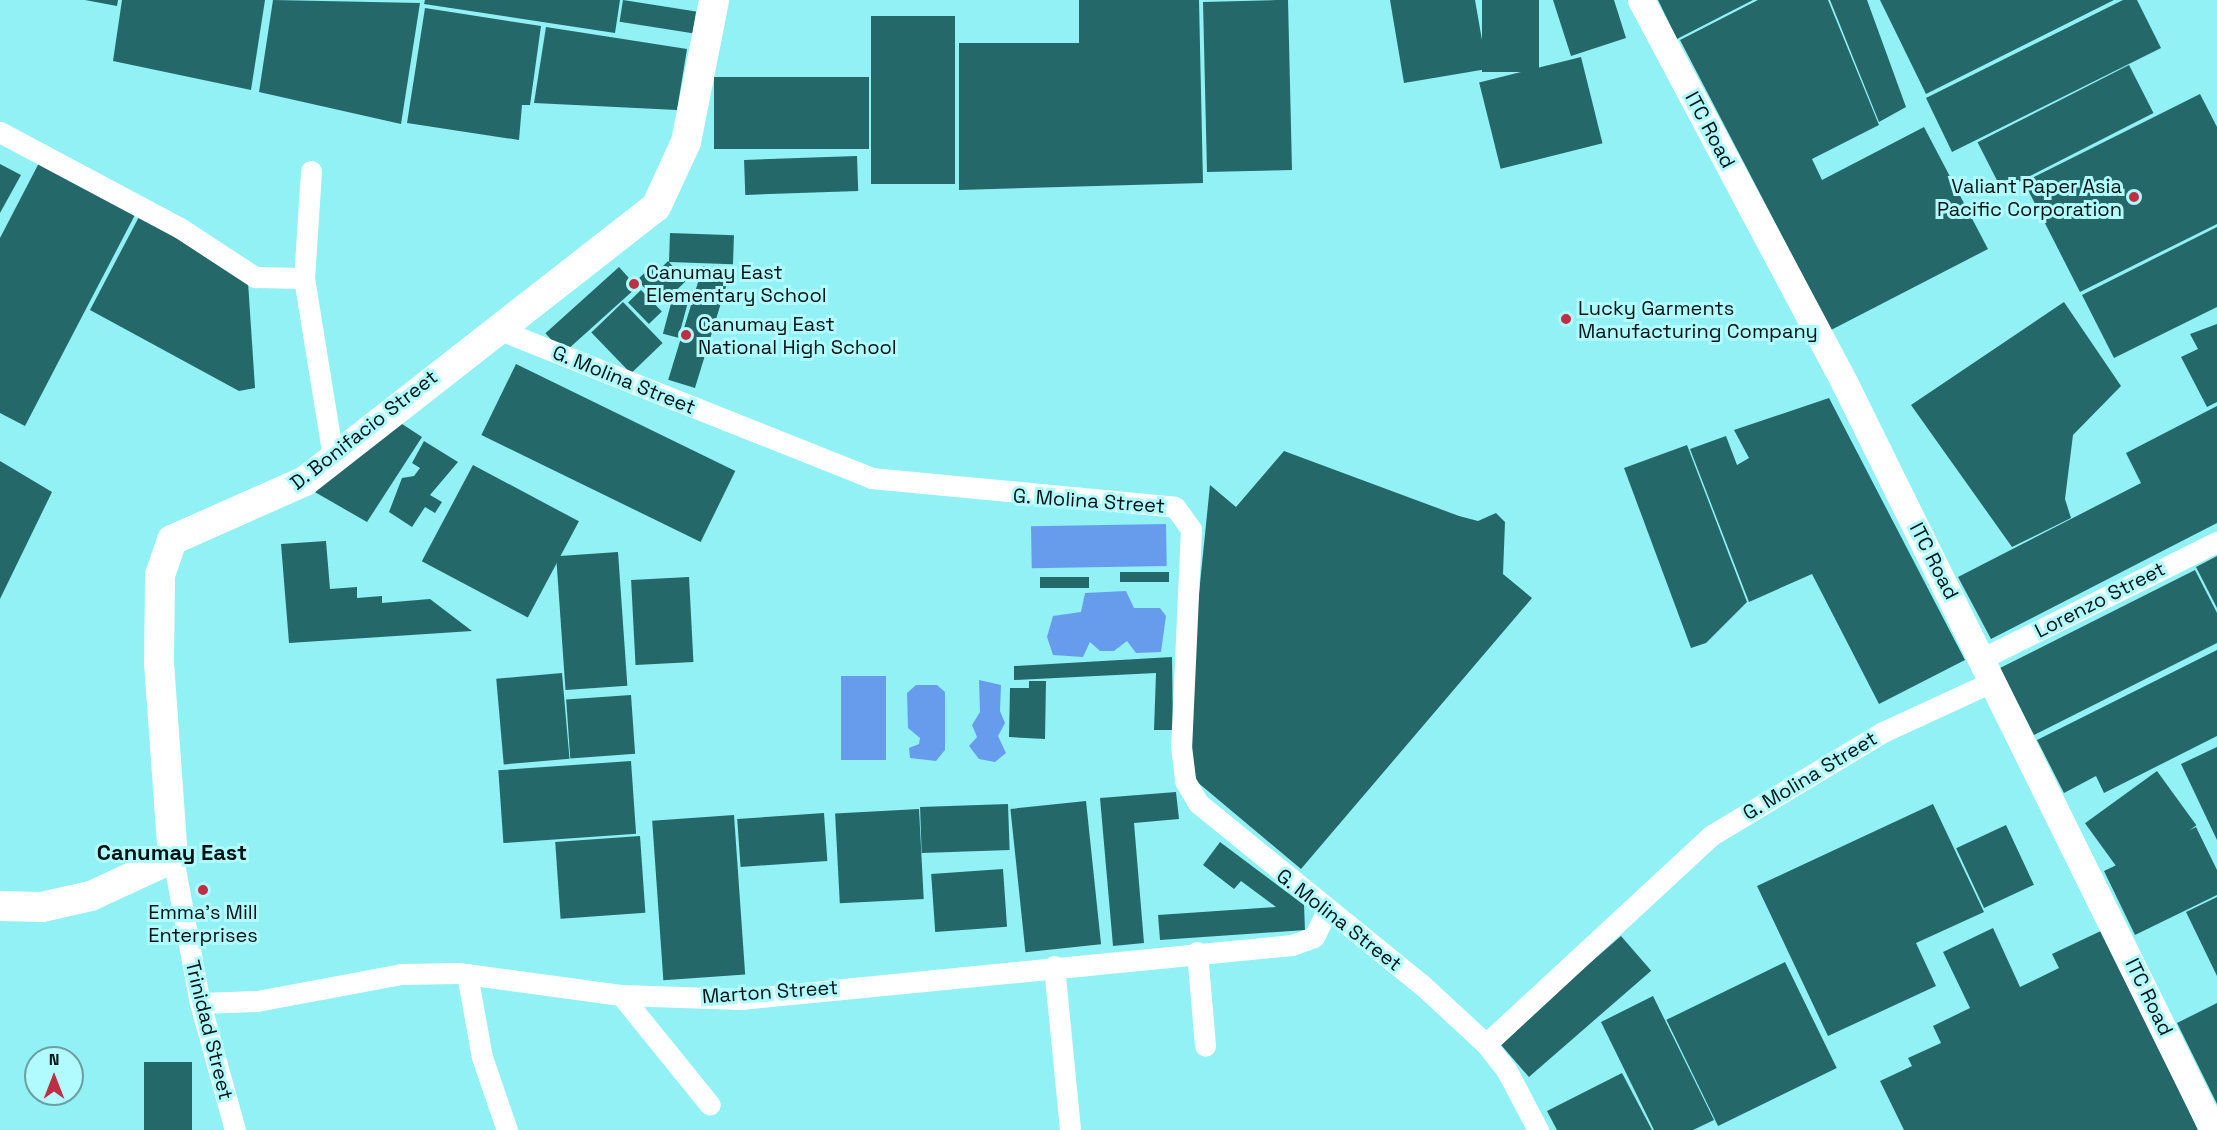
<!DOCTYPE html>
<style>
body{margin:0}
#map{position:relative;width:2217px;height:1130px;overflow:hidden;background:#91f1f5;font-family:"Space Grotesk",sans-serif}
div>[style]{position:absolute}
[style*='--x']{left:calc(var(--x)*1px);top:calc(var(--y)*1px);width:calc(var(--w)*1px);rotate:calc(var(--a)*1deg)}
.water>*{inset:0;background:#679ced;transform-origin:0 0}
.building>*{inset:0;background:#25686a;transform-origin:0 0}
.minor>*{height:21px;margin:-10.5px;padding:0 10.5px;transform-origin:10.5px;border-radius:10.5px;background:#fff}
.tertiary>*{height:27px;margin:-13.5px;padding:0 13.5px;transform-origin:13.5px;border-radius:13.5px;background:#fff}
.secondary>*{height:30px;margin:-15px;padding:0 15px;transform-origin:15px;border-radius:15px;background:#fff}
.dots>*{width:16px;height:16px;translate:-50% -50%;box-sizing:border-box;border:3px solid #b1fbfe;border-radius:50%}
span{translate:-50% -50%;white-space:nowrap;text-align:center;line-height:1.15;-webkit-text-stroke:6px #b1fbfe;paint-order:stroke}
.street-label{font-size:20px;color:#011313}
.poi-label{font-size:20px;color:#011313}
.right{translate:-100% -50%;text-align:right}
.left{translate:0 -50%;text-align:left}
.quarter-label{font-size:22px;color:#011313;font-weight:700}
.north{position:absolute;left:24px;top:1046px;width:60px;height:60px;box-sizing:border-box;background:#b1fbfe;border:2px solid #6b9ea0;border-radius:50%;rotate:0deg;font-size:16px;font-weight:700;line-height:24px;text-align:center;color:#011313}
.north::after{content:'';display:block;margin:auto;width:21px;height:27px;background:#bf2f43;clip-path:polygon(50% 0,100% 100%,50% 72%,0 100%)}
</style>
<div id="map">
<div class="water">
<div style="left:1166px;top:524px;width:42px;height:135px;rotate:89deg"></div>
<div style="clip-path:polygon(1126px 591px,1134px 608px,1160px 608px,1166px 616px,1161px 652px,1136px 653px,1127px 641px,1114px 651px,1100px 651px,1090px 642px,1083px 657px,1053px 655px,1047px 637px,1053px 616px,1081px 612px,1085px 593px)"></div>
<div style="left:841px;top:676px;width:45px;height:84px"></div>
<div style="clip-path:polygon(979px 680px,1001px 685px,1000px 711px,1005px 723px,998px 736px,1006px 753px,995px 762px,979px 759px,969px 746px,977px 737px,972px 725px,980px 712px)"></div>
<div style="clip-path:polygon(916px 685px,937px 685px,945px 692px,945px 750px,936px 761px,910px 758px,909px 748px,919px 744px,920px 738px,908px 728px,907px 693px)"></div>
</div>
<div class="building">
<div style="clip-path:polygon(85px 0,118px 0,117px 6px)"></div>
<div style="clip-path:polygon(122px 0,265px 0,251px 90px,113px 61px)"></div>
<div style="clip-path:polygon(273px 0,420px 3px,401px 124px,259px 92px)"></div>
<div style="clip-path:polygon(425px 0,620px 0,615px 33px,424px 4px)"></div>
<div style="left:623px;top:0;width:74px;height:22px;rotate:9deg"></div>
<div style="clip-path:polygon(1079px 0,1199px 0,1203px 183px,959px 190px,959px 43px,1079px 43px)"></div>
<div style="clip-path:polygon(1277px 0,1288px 0,1292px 170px,1207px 172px,1203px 2px)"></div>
<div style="clip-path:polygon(1390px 0,1475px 0,1487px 69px,1404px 83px)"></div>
<div style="left:1482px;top:0;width:57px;height:72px"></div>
<div style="clip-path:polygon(1553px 0,1614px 0,1626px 38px,1571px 56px)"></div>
<div style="clip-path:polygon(1658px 0,1753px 0,1677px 39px)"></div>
<div style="clip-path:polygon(1758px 0,1828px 0,1879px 125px,1812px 159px,1822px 180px,1924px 127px,1988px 249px,1831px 330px,1680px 40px)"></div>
<div style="clip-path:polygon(1830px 0,1867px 0,1906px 107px,1879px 122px)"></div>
<div style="clip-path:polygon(1880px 0,2114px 0,1926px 94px)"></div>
<div style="clip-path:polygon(2123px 0,2137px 0,2161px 48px,1952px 152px,1926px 98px)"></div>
<div style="clip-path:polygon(425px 8px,541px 26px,530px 105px,522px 105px,519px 140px,407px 123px)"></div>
<div style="left:871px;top:16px;width:84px;height:168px"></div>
<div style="clip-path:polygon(546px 27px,687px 49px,677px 110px,534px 103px)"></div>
<div style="left:1581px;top:57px;width:89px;height:105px;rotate:76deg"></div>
<div style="left:2129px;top:65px;width:54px;height:170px;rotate:63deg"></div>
<div style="left:714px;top:77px;width:155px;height:72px"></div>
<div style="clip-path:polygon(2200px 94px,2217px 127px,2217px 224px,2080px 292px,2024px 182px)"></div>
<div style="left:857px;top:156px;width:35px;height:113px;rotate:88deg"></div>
<div style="clip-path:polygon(40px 161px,137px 211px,25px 426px,0 413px,0 238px)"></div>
<div style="clip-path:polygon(0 164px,21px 175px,0 213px)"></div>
<div style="clip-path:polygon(141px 213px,248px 282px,255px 388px,239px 391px,90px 310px)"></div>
<div style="clip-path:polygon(2217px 227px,2217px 307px,2114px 358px,2082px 295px)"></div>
<div style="left:670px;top:233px;width:64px;height:29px;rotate:2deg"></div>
<div style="clip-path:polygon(668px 261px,686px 281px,661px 305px,637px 280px,655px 263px,661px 268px)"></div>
<div style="left:703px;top:266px;width:28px;height:119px;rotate:17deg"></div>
<div style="left:619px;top:267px;width:27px;height:99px;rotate:48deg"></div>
<div style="left:641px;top:290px;width:30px;height:18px;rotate:46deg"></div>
<div style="left:673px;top:296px;width:16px;height:39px;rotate:15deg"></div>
<div style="left:623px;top:302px;width:57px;height:44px;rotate:46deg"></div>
<div style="clip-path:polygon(2064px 302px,2121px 386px,2073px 435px,2065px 499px,2071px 518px,2012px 547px,1911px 405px)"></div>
<div style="clip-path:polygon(2217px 324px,2217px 402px,2207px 407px,2181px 357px,2198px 349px,2190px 334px)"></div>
<div style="left:516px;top:364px;width:244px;height:79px;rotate:26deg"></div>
<div style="clip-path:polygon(1829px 398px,1965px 660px,1879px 704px,1812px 574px,1749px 602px,1690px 449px,1726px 436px,1737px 465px,1749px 458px,1734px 430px)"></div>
<div style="clip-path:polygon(2217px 406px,2217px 523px,1991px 639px,1958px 577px,2141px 483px,2126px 453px)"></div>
<div style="clip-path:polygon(399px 422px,422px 437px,367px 522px,313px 491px)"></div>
<div style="clip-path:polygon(424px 441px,458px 462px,430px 495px,442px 502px,435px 513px,425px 507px,412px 527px,389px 512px,402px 478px,414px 476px,420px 468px,412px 463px)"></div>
<div style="clip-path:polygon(1687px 445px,1747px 602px,1706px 643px,1691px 648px,1624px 468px)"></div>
<div style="clip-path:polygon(1284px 451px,1459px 516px,1478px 521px,1496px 513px,1505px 522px,1503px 574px,1532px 598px,1301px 869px,1196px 781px,1186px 722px,1210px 485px,1236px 507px)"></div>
<div style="clip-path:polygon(0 461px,52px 492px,0 599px)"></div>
<div style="left:473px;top:465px;width:120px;height:109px;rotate:28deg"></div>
<div style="clip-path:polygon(326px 541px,330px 589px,357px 587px,357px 598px,382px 596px,382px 603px,430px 599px,472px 631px,289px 643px,281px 544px)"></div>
<div style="left:618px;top:552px;width:134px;height:62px;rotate:86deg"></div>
<div style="clip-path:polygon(2217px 556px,2217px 608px,2196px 567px)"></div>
<div style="clip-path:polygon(2195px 570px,2217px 613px,2217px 643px,2034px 735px,2000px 668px)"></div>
<div style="left:1169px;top:572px;width:10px;height:49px;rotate:90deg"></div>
<div style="left:689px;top:577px;width:85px;height:58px;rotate:87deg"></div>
<div style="left:1089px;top:577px;width:11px;height:49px;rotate:90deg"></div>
<div style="clip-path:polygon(2217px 650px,2217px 736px,2104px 793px,2096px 776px,2064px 793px,2037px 740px)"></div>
<div style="clip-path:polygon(1172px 657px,1173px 730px,1154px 730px,1156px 673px,1014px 680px,1014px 666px)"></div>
<div style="left:562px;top:673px;width:86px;height:66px;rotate:85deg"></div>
<div style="clip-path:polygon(1029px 681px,1046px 681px,1045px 739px,1009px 737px,1010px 688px,1029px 688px)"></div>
<div style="left:631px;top:695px;width:59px;height:65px;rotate:86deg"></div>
<div style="clip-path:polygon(2217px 747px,2217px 840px,2181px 764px)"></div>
<div style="left:631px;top:761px;width:73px;height:133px;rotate:86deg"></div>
<div style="left:2157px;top:771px;width:67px;height:89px;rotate:54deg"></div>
<div style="clip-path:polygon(1176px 792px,1179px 819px,1134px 823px,1144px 943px,1113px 946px,1100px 798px)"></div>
<div style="left:1086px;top:801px;width:144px;height:76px;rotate:84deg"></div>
<div style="left:1008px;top:804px;width:46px;height:88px;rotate:88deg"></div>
<div style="clip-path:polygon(1933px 804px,1984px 912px,1916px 943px,1936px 986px,1828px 1036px,1757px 886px)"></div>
<div style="left:919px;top:809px;width:90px;height:84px;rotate:87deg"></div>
<div style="left:824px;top:813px;width:48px;height:87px;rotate:86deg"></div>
<div style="left:734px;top:815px;width:160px;height:82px;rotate:86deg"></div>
<div style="left:2006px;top:825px;width:66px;height:55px;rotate:65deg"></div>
<div style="clip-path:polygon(2196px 827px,2217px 870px,2217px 895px,2135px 935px,2104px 871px)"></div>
<div style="left:640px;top:836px;width:77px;height:85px;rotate:86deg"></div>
<div style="clip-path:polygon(1220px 842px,1304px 905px,1305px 930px,1160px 940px,1158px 915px,1276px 907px,1241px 881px,1234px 889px,1203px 865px)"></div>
<div style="left:1003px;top:869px;width:58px;height:72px;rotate:86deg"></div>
<div style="clip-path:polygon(2217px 897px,2217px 976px,2186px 912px)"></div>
<div style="clip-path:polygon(1993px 928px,2020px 987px,2059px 968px,2052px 954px,2103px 930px,2198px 1130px,1904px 1130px,1880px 1081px,1912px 1066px,1908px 1058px,1941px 1043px,1933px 1026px,1970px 1008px,1943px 952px)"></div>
<div style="left:1621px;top:936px;width:46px;height:162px;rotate:49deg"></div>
<div style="left:1785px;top:962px;width:118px;height:132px;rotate:64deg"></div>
<div style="clip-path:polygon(1653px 996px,1714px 1120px,1693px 1130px,1654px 1130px,1601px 1022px)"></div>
<div style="clip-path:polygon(2217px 1003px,2217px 1104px,2177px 1023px)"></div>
<div style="left:144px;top:1062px;width:48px;height:68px"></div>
<div style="clip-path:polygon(1622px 1073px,1652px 1130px,1557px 1130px,1547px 1111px)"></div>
</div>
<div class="minor">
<div style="--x:0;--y:132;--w:204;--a:28.1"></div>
<div style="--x:180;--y:228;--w:90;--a:33.2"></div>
<div style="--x:255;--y:277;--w:49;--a:1.2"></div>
<div style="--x:311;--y:171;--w:107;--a:93.7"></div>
<div style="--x:304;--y:278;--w:182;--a:80.8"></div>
<div style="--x:495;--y:328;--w:405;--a:21.7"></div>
<div style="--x:871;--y:478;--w:305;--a:5.4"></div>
<div style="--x:1175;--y:507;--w:27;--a:54"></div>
<div style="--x:1191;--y:529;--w:217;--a:92.6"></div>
<div style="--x:1181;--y:746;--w:35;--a:83"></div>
<div style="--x:1185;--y:781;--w:26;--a:59"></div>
<div style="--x:1198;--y:803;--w:287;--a:39.1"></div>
<div style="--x:1421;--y:984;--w:88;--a:42.7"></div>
<div style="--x:1486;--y:1044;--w:34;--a:52"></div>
<div style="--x:1507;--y:1071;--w:67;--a:62.3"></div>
<div style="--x:1983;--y:658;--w:261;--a:-26.4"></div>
<div style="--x:173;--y:858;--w:147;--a:79.5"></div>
<div style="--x:200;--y:1003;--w:132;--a:74.6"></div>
<div style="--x:1197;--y:952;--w:94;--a:85.1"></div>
<div style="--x:1054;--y:966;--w:165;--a:84.4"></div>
<div style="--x:467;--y:974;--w:84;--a:79.8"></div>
<div style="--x:482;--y:1057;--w:77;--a:71.1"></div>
<div style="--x:621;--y:995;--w:141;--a:51"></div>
<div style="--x:200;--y:1003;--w:57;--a:-2"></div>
<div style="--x:257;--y:1001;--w:147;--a:-10.6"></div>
<div style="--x:401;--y:974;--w:57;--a:-1"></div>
<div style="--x:458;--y:973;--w:164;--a:7.7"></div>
<div style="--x:621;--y:995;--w:120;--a:1.9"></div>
<div style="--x:741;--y:999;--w:554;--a:-5.6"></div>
<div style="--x:1292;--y:945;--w:23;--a:-20"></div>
<div style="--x:1314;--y:937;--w:28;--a:-64"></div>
<div style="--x:1486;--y:1044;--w:308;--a:-42.8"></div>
<div style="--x:1712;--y:835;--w:200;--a:-31.1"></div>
<div style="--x:1883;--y:732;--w:122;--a:-24.7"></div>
</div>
<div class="tertiary">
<div style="--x:1641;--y:0;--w:433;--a:62"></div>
<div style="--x:1844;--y:382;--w:834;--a:63.74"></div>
</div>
<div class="secondary">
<div style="--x:0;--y:906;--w:42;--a:1.4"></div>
<div style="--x:42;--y:907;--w:50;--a:-12.7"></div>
<div style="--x:91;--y:896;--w:90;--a:-24.9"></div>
<div style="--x:173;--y:858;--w:196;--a:-94.1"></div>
<div style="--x:159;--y:663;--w:88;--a:-89.3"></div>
<div style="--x:160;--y:575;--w:37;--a:-71"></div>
<div style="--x:172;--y:540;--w:145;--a:-23.9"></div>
<div style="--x:305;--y:481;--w:445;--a:-38"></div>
<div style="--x:656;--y:207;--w:72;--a:-65.2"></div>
<div style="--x:686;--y:142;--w:145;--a:-78.8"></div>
</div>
<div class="dots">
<div style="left:2134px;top:197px;background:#bf2f43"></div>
<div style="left:634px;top:284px;background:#bf2f43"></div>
<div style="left:1566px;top:319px;background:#bf2f43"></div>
<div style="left:686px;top:335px;background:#bf2f43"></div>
<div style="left:203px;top:890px;background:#bf2f43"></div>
</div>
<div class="street-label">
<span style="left:1710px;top:130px;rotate:62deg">ITC Road</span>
<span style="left:624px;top:380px;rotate:22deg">G. Molina Street</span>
<span style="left:364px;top:430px;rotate:-38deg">D. Bonifacio Street</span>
<span style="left:1089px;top:501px;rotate:4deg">G. Molina Street</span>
<span style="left:1934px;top:561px;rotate:63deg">ITC Road</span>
<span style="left:2100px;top:600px;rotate:-27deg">Lorenzo Street</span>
<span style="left:1810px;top:776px;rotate:-31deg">G. Molina Street</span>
<span style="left:1339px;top:920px;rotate:38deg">G. Molina Street</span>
<span style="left:770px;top:992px;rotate:-4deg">Marton Street</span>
<span style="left:2149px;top:997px;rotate:64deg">ITC Road</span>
<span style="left:209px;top:1030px;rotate:76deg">Trinidad Street</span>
</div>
<div class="poi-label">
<span class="right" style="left:2122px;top:198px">Valiant Paper Asia<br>Pacific Corporation</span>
<span class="left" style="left:646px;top:284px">Canumay East<br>Elementary School</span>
<span class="left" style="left:1578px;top:320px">Lucky Garments<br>Manufacturing Company</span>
<span class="left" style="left:698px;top:336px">Canumay East<br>National High School</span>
<span style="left:203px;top:924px">Emma's Mill<br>Enterprises</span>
</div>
<div class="quarter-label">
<span style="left:172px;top:853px">Canumay East</span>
</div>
<div class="north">N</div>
</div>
